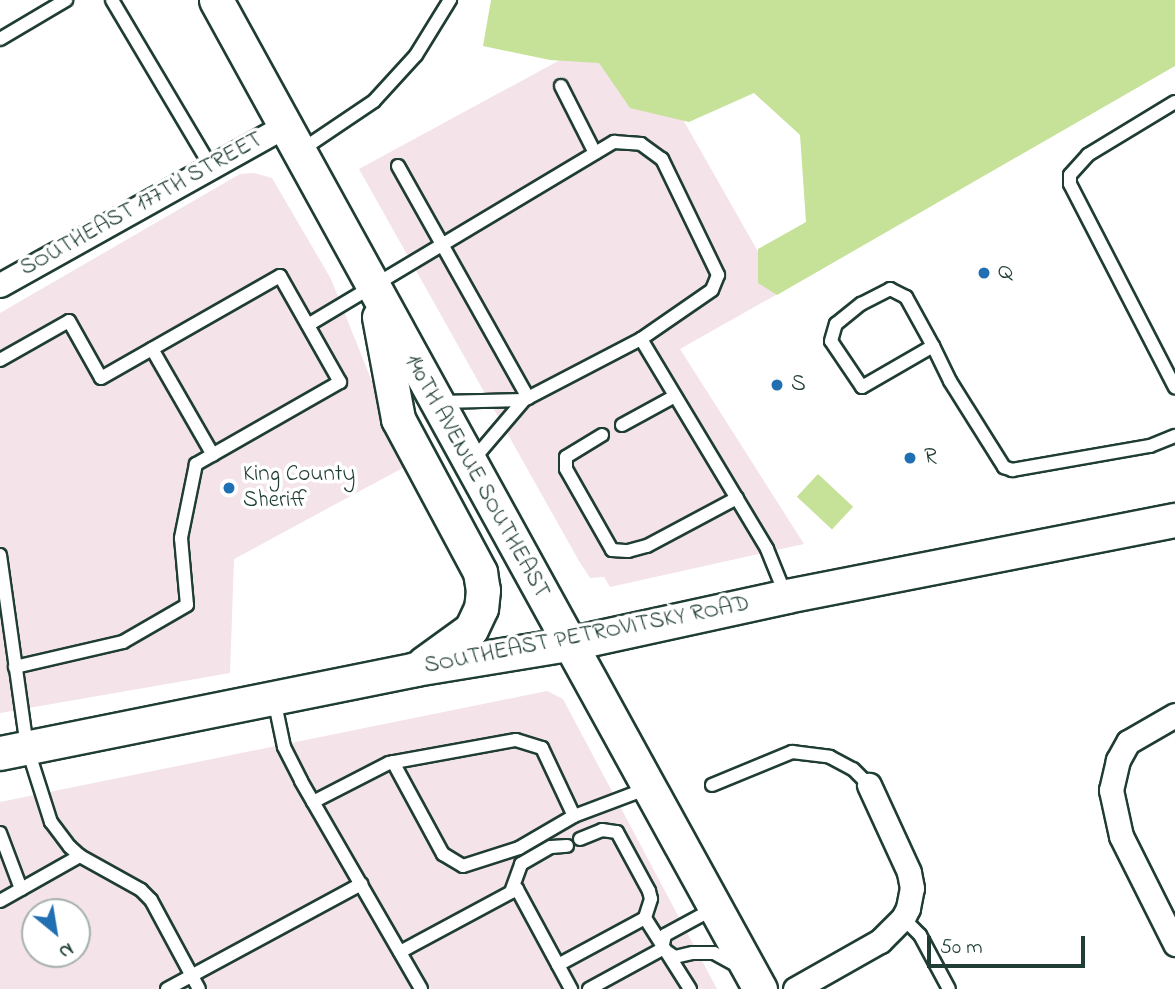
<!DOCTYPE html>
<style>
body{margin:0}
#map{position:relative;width:1175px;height:989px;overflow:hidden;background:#fff;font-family:"Indie Flower",sans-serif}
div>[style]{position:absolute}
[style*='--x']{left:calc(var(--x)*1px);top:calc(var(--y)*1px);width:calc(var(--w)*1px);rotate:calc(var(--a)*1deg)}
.built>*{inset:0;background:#f4e3e9}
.green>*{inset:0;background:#c6e299;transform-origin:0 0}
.roads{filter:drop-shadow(2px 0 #1f3d34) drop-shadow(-2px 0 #1f3d34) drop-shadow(0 2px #1f3d34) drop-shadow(0 -2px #1f3d34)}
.lane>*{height:12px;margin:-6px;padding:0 6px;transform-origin:6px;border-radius:6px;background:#fff}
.street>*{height:23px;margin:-11.5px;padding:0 11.5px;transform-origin:11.5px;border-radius:11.5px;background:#fff}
.secondary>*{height:33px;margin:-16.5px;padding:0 16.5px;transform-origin:16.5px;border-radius:16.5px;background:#fff}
.dots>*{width:19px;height:19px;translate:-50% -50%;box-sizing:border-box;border:4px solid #fff;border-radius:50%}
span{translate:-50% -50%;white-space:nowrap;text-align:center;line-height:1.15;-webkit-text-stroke:7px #fff;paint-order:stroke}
.street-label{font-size:23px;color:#1f3d34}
.poi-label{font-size:23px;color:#1f3d34}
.left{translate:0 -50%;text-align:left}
.north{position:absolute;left:21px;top:898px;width:70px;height:70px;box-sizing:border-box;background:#fff;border:2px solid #a5b1ae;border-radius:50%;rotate:150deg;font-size:19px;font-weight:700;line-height:28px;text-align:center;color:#1f3d34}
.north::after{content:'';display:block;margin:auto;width:24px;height:32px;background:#1f6fb2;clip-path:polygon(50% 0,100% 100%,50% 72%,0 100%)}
.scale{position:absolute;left:927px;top:936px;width:158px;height:32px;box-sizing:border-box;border:4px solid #1f3d34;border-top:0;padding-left:9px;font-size:21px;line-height:24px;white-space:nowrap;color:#1f3d34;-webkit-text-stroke:5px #fff;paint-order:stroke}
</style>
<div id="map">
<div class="built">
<div style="clip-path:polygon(628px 23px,781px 292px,680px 349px,804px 544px,610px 587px,604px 577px,590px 578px,579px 561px,359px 169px)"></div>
<div style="clip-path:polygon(254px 173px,272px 178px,331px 279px,389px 424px,410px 464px,234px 559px,230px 673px,0 713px,0 313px,240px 174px)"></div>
<div style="clip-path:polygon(evenodd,547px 691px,563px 699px,717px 989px,0 989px,0 802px,547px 691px,35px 912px,77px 912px,77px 954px,35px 954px,35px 912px)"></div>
</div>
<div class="green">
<div style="clip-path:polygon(491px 0,1175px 0,1175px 66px,777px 295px,758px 283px,758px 249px,806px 222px,800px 135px,754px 93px,689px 122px,630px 108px,599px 63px,550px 60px,483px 46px)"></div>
<div style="left:818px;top:474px;width:48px;height:31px;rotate:43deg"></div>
</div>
<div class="roads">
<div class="lane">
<div style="--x:112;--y:0;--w:194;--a:59.3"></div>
<div style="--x:0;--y:39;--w:77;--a:-30.6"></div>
<div style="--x:561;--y:86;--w:75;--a:63.1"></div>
<div style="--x:1175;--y:102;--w:102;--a:148.7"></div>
<div style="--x:1088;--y:155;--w:27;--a:132"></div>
<div style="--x:1070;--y:175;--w:9;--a:90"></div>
<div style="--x:1070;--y:184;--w:229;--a:62.7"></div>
<div style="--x:300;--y:151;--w:89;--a:-34"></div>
<div style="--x:374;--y:101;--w:62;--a:-47.6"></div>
<div style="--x:416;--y:55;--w:65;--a:-58.3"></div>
<div style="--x:398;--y:166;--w:266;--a:60.7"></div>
<div style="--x:308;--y:325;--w:357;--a:-30.9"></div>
<div style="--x:614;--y:142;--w:27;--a:4"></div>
<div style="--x:641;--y:144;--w:26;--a:36"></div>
<div style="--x:662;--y:159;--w:129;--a:64.2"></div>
<div style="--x:718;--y:275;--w:16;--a:112"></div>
<div style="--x:712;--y:290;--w:86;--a:145.4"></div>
<div style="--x:641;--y:339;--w:132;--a:152.5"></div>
<div style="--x:524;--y:400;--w:80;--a:130.4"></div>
<div style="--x:641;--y:339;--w:245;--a:59"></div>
<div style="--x:767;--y:549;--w:51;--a:68"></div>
<div style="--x:933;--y:346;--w:82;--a:150"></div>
<div style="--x:862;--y:387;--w:55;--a:-124"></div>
<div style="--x:831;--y:341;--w:18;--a:-74"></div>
<div style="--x:836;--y:324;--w:32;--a:-39"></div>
<div style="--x:861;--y:304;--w:33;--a:-27"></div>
<div style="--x:890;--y:289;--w:18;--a:27"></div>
<div style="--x:906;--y:297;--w:56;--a:61.1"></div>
<div style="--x:933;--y:346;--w:39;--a:64"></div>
<div style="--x:950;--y:381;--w:102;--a:57.9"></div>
<div style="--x:1004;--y:467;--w:9;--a:21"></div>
<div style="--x:1012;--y:470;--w:140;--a:-9.9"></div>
<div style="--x:1150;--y:446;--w:27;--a:-22"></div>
<div style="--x:152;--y:349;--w:122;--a:60.1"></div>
<div style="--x:0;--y:360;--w:79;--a:-29.5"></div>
<div style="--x:69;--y:321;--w:65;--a:60.7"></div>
<div style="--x:101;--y:378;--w:206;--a:-29.7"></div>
<div style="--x:280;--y:276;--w:122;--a:60.5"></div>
<div style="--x:340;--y:382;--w:166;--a:150.3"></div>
<div style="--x:196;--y:464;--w:76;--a:101.5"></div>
<div style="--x:181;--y:538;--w:67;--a:84.9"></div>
<div style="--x:187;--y:605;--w:74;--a:150"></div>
<div style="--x:123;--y:642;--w:111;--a:167"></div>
<div style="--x:440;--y:402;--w:84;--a:-1.4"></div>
<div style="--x:622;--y:425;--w:60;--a:-28.7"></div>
<div style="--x:602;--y:435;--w:42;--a:148.6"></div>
<div style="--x:566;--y:457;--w:12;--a:90"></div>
<div style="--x:566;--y:469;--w:93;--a:60.4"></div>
<div style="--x:612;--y:550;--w:16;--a:4"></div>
<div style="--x:628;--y:551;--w:20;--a:-15"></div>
<div style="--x:647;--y:546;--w:102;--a:-28.1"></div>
<div style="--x:0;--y:555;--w:194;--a:82"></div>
<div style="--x:27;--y:747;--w:79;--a:72.3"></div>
<div style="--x:51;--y:822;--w:31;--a:53"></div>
<div style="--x:70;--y:847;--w:13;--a:42"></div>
<div style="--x:80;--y:856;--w:70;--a:29.1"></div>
<div style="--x:141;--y:890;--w:14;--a:45"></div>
<div style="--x:151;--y:900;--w:101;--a:61.7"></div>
<div style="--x:274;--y:699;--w:49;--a:78.2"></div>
<div style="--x:284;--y:747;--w:38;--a:63"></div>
<div style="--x:301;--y:781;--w:240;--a:60"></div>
<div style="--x:393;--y:762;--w:105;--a:61.5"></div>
<div style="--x:443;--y:854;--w:23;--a:31"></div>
<div style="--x:463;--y:866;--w:59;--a:-17.8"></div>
<div style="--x:519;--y:848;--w:64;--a:-30.2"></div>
<div style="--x:574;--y:816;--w:79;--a:-20.7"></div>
<div style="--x:712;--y:785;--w:87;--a:-22.4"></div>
<div style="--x:792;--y:752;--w:38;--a:7"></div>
<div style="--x:830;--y:757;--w:26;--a:28"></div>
<div style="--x:853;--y:769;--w:23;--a:45"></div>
<div style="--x:313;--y:802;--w:85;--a:-27.2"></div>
<div style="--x:389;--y:763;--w:129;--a:-10.3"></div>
<div style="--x:516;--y:740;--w:27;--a:17"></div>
<div style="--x:542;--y:748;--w:75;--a:64.8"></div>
<div style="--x:0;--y:833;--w:60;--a:69.4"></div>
<div style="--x:580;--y:839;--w:24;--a:-22"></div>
<div style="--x:602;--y:830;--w:15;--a:8"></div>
<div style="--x:617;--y:832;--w:67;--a:61.5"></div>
<div style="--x:649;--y:891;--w:8;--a:76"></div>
<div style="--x:651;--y:899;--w:20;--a:108"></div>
<div style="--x:645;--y:918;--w:84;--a:57.6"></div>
<div style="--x:511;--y:892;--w:30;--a:-70"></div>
<div style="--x:521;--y:864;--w:34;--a:-30"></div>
<div style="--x:551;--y:847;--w:16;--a:-4"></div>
<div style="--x:0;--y:901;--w:92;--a:-29.4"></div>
<div style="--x:903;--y:918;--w:24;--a:45"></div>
<div style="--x:920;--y:935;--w:61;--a:61.8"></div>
<div style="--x:662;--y:949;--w:14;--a:-78"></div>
<div style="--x:665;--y:935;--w:55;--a:-28.4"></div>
<div style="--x:666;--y:951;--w:11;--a:34"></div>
<div style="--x:675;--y:957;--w:18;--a:-13"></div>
<div style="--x:693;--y:953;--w:21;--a:0"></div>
<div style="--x:714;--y:953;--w:26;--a:29"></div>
<div style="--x:400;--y:952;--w:133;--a:-28.3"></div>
<div style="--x:517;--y:889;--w:114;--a:61.6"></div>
<div style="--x:558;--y:965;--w:99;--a:-28.4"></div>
<div style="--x:167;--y:989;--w:221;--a:-28.4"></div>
<div style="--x:589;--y:989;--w:83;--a:-28.7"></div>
</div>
<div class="street">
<div style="--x:0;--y:285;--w:326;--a:-29.2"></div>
<div style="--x:1175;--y:715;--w:54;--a:150.1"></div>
<div style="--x:1128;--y:742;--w:21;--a:119"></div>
<div style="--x:1118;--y:760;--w:31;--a:103"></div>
<div style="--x:1111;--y:790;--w:47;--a:77.7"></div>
<div style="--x:1121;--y:836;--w:121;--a:63.4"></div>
<div style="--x:795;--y:989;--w:98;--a:-29.5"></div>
<div style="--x:880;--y:941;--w:33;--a:-45"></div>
<div style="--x:903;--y:918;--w:11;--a:-63"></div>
<div style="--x:908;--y:908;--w:20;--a:-79"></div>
<div style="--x:912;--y:888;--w:16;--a:-101"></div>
<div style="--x:909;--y:872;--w:96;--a:-114.7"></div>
</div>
<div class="secondary">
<div style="--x:216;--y:0;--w:1129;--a:61.19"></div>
<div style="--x:379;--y:317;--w:104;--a:79.4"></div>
<div style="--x:398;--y:419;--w:174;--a:61.8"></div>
<div style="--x:480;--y:572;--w:18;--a:81"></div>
<div style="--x:483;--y:590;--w:18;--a:96"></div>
<div style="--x:481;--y:608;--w:23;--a:115"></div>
<div style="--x:471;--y:629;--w:58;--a:144.1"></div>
<div style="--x:0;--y:753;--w:423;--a:-11.4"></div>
<div style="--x:415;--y:669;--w:154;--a:-9.3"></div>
<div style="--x:567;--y:644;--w:225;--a:-12.3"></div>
<div style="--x:787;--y:596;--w:395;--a:-11.1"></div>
</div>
</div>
<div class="dots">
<div style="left:984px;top:273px;background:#1f6fb2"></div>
<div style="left:777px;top:385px;background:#1f6fb2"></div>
<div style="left:910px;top:458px;background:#1f6fb2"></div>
<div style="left:229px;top:488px;background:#1f6fb2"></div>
</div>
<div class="street-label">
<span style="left:142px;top:205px;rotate:-29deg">SOUTHEAST 177TH STREET</span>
<span style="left:476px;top:477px;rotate:61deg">140TH AVENUE SOUTHEAST</span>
<span style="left:587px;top:636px;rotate:-11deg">SOUTHEAST PETROVITSKY ROAD</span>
</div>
<div class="poi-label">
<span class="left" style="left:998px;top:273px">Q</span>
<span class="left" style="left:791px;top:385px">S</span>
<span class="left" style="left:924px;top:458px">R</span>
<span class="left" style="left:243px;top:488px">King County<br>Sheriff</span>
</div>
<div class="north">N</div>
<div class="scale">50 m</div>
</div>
